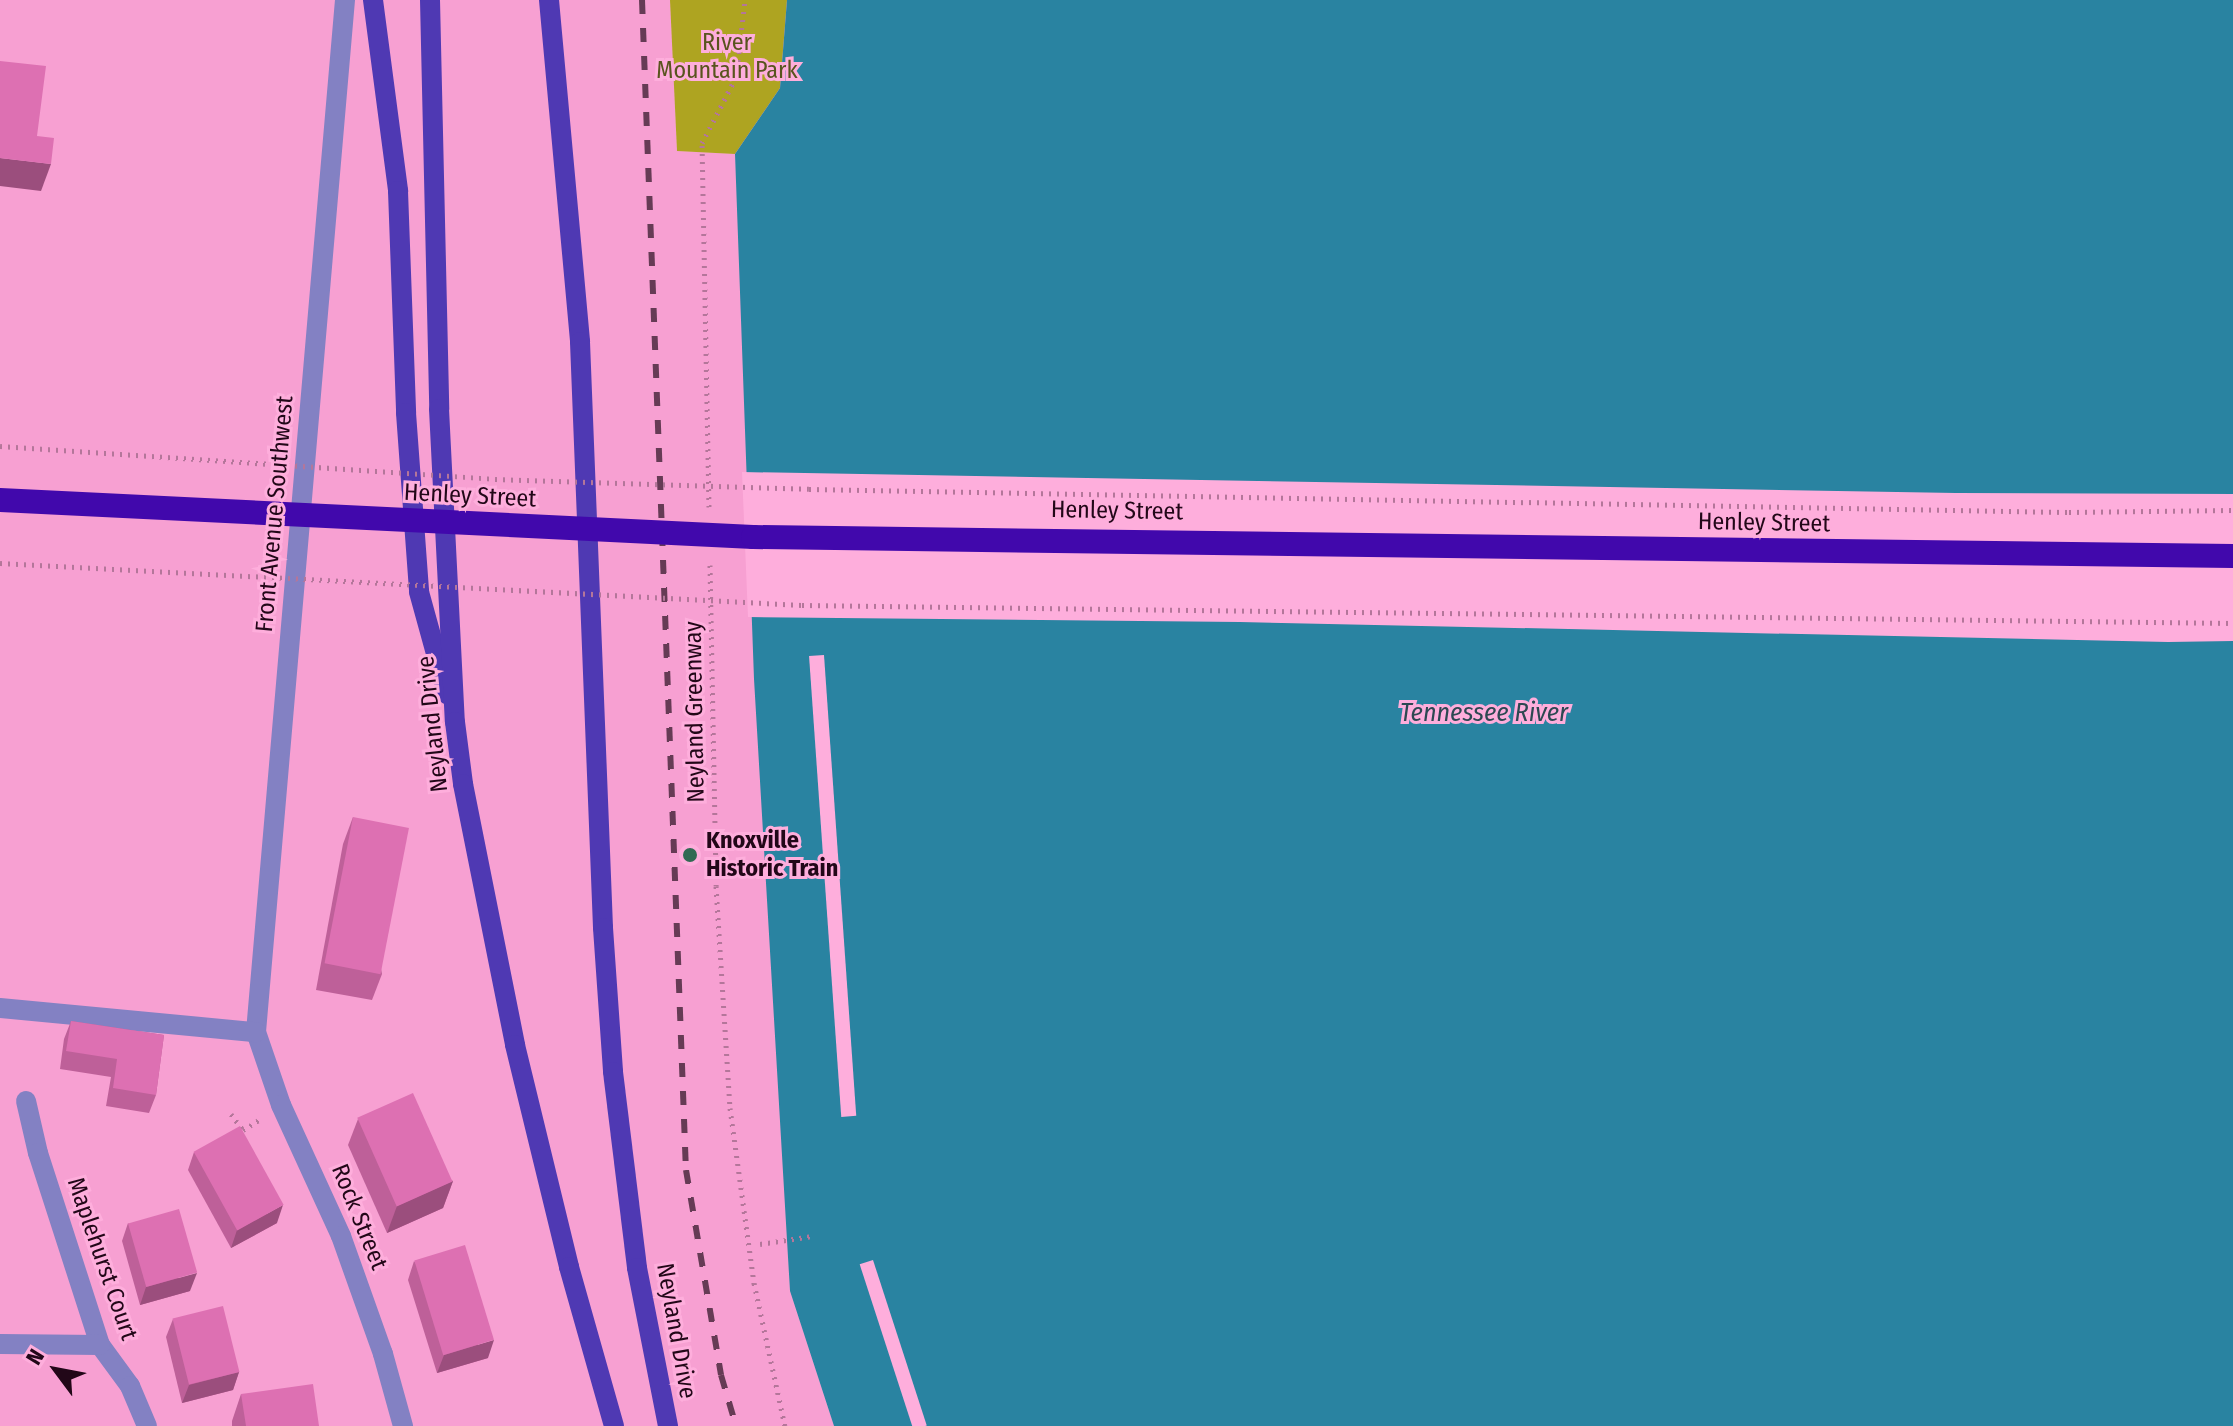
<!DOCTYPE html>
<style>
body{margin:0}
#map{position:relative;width:2233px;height:1426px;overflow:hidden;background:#feaedc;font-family:"Fira Sans Condensed",sans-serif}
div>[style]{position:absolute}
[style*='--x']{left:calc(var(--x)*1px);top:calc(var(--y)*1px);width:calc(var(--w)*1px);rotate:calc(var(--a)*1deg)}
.built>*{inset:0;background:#f7a0d2}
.green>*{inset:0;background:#aea421}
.water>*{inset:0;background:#2983a1}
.pier>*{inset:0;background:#feaedc;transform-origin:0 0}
.path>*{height:5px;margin-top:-2.5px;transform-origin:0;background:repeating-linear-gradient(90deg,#b4769a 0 2px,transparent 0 8px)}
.street>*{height:20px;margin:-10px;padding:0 10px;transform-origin:10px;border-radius:10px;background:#8381c3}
.primary>*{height:20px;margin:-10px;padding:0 10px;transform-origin:10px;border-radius:10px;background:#4f39b3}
.rail>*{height:6px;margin-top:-3px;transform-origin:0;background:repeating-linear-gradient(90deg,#663b55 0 14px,transparent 0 28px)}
.path-bridge>*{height:5px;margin-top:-2.5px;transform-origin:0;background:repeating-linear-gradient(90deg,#b4769a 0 2px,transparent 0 8px)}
.highway-bridge>*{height:24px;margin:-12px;padding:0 12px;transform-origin:12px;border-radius:12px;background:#4108ac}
.wall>*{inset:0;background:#be6099}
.shaded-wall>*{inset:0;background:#9b4e7d}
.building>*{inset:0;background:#dd70b2;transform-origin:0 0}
.dots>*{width:22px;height:22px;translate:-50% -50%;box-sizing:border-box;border:4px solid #feaedc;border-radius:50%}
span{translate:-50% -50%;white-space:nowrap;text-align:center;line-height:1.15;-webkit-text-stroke:6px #feaedc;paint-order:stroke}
.park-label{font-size:24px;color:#59541e}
.street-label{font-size:24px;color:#220718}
.poi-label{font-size:24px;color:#220718;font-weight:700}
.left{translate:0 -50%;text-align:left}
.water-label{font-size:26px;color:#2d4852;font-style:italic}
.north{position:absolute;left:16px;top:1330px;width:80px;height:80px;-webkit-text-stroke:6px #feaedc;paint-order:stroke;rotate:302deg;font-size:22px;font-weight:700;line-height:32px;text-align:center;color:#220718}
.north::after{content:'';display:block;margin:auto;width:28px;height:36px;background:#220718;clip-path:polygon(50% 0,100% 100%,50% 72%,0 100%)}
</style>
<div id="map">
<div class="built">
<div style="clip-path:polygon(0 0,670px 0,677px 151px,735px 154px,790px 1291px,834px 1426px,0 1426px)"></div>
</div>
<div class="green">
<div style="clip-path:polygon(670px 0,787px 0,780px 88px,735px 154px,677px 151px)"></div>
</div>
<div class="water">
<div style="clip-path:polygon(787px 0,2233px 0,2233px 1426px,834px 1426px,790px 1291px,754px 679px,735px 154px,780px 88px)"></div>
</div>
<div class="pier">
<div style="clip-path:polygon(742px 472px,1956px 493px,2233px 494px,2233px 641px,2168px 642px,1240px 622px,748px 617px)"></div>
<div style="left:824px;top:655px;width:462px;height:15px;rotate:86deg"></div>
<div style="left:873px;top:1260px;width:174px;height:14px;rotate:72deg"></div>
</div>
<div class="path">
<div style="--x:709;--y:507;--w:364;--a:-91.1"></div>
<div style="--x:702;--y:143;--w:74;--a:-62.7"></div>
<div style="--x:736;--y:77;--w:78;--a:-83.3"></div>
<div style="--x:710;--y:565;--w:321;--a:88.9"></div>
<div style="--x:716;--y:886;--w:222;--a:86.4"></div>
<div style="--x:730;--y:1108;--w:177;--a:82.2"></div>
<div style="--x:754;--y:1283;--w:146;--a:77.8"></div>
<div style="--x:231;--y:1114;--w:20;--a:53"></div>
<div style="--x:243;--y:1130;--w:19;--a:-32"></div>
<div style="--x:760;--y:1244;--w:53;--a:-8.7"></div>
</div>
<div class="street">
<div style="--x:345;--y:0;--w:1036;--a:94.93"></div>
<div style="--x:256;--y:1032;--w:77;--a:71.1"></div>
<div style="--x:281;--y:1105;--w:144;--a:65.4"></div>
<div style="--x:341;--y:1236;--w:125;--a:70.4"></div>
<div style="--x:383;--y:1354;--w:75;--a:74.5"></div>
<div style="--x:0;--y:1008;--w:257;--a:5.4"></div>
<div style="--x:26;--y:1101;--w:53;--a:77"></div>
<div style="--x:38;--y:1153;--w:202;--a:72.1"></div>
<div style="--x:100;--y:1345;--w:51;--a:53.8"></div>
<div style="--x:130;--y:1386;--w:43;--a:67"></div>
<div style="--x:0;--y:1344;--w:100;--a:0.6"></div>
</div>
<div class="primary">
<div style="--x:373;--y:0;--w:193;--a:82.5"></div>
<div style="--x:398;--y:191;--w:222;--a:87.9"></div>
<div style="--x:406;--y:413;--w:179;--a:85.8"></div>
<div style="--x:419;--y:592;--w:106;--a:74.6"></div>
<div style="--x:430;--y:0;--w:409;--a:88.7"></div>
<div style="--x:439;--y:409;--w:313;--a:87.1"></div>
<div style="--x:455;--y:722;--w:63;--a:82.6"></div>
<div style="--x:463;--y:784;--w:266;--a:78.7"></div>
<div style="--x:515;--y:1045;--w:228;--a:76.3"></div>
<div style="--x:569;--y:1267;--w:165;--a:74.2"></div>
<div style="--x:549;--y:0;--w:343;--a:84.8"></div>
<div style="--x:580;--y:342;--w:586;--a:87.75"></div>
<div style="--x:603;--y:928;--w:144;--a:86"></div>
<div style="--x:613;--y:1072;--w:197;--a:83"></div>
<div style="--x:637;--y:1268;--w:161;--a:78.9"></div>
</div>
<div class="rail">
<div style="--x:642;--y:0;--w:1171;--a:87.85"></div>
<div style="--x:686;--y:1170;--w:208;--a:80.3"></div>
<div style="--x:721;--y:1375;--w:53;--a:73.6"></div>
</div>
<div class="path-bridge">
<div style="--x:0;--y:446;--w:496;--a:3.8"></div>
<div style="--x:495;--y:479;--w:314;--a:1.8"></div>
<div style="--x:809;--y:489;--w:1260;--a:1.05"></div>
<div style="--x:2069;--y:512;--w:164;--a:-0.7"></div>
<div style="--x:0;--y:563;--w:803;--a:3"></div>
<div style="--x:802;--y:605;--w:1431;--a:0.72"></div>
</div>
<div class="highway-bridge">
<div style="--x:0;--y:500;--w:754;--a:2.81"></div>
<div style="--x:753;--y:537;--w:1480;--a:0.74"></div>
</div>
<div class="wall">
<div style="clip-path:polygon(353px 817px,382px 974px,372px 1000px,316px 990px,343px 844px)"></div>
<div style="clip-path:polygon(71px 1021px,164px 1035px,156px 1095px,149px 1113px,106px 1106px,111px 1077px,60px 1069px,64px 1039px)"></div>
<div style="clip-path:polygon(358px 1119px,453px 1181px,443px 1208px,387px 1233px,348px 1145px)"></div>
<div style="clip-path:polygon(194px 1152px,277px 1223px,231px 1248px,188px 1170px)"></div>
<div style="clip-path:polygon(128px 1223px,190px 1291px,140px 1305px,122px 1241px)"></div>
<div style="clip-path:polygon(414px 1261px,488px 1358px,437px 1373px,408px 1280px)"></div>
<div style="clip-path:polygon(173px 1319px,239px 1372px,233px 1390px,182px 1403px,166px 1337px)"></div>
<div style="clip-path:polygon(241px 1394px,319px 1426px,232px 1426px,232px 1421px)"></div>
</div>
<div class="shaded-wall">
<div style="clip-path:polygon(0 158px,51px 164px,41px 191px,0 186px)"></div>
<div style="clip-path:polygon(453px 1181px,443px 1208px,387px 1233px,397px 1206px)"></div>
<div style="clip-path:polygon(283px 1205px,277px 1223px,231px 1248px,237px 1230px)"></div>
<div style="clip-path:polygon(197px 1273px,190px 1291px,140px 1305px,146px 1287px)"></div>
<div style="clip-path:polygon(494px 1340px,488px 1358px,437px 1373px,444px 1355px)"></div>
<div style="clip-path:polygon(239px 1372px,233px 1390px,182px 1403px,189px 1385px)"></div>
</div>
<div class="building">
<div style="clip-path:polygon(0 61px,46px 66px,37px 136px,54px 138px,51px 164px,0 158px)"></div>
<div style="left:353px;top:817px;width:57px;height:149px;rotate:11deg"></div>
<div style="clip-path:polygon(71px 1021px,164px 1035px,156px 1095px,113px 1088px,117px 1059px,66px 1051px)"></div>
<div style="left:413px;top:1093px;width:97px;height:61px;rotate:66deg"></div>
<div style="left:240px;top:1126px;width:90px;height:53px;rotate:61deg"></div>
<div style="left:179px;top:1209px;width:66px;height:53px;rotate:74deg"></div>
<div style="left:465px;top:1245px;width:99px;height:53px;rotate:73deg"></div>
<div style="left:223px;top:1306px;width:68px;height:52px;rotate:76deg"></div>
<div style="clip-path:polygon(313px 1384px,319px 1426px,246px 1426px,241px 1394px)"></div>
</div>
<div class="dots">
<div style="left:690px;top:855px;background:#316a53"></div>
</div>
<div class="park-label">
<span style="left:727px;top:57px">River<br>Mountain Park</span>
</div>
<div class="street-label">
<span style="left:470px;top:496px;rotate:3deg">Henley Street</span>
<span style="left:1117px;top:511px;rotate:1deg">Henley Street</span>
<span style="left:275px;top:514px;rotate:-85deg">Front Avenue Southwest</span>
<span style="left:1764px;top:523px;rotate:1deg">Henley Street</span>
<span style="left:695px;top:712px;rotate:-91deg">Neyland Greenway</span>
<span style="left:433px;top:724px;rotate:-96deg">Neyland Drive</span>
<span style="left:359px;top:1217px;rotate:68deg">Rock Street</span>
<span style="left:102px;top:1259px;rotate:71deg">Maplehurst Court</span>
<span style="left:676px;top:1331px;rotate:80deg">Neyland Drive</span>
</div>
<div class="poi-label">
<span class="left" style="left:706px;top:855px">Knoxville<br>Historic Train</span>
</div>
<div class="water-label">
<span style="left:1484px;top:713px">Tennessee River</span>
</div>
<div class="north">N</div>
</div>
